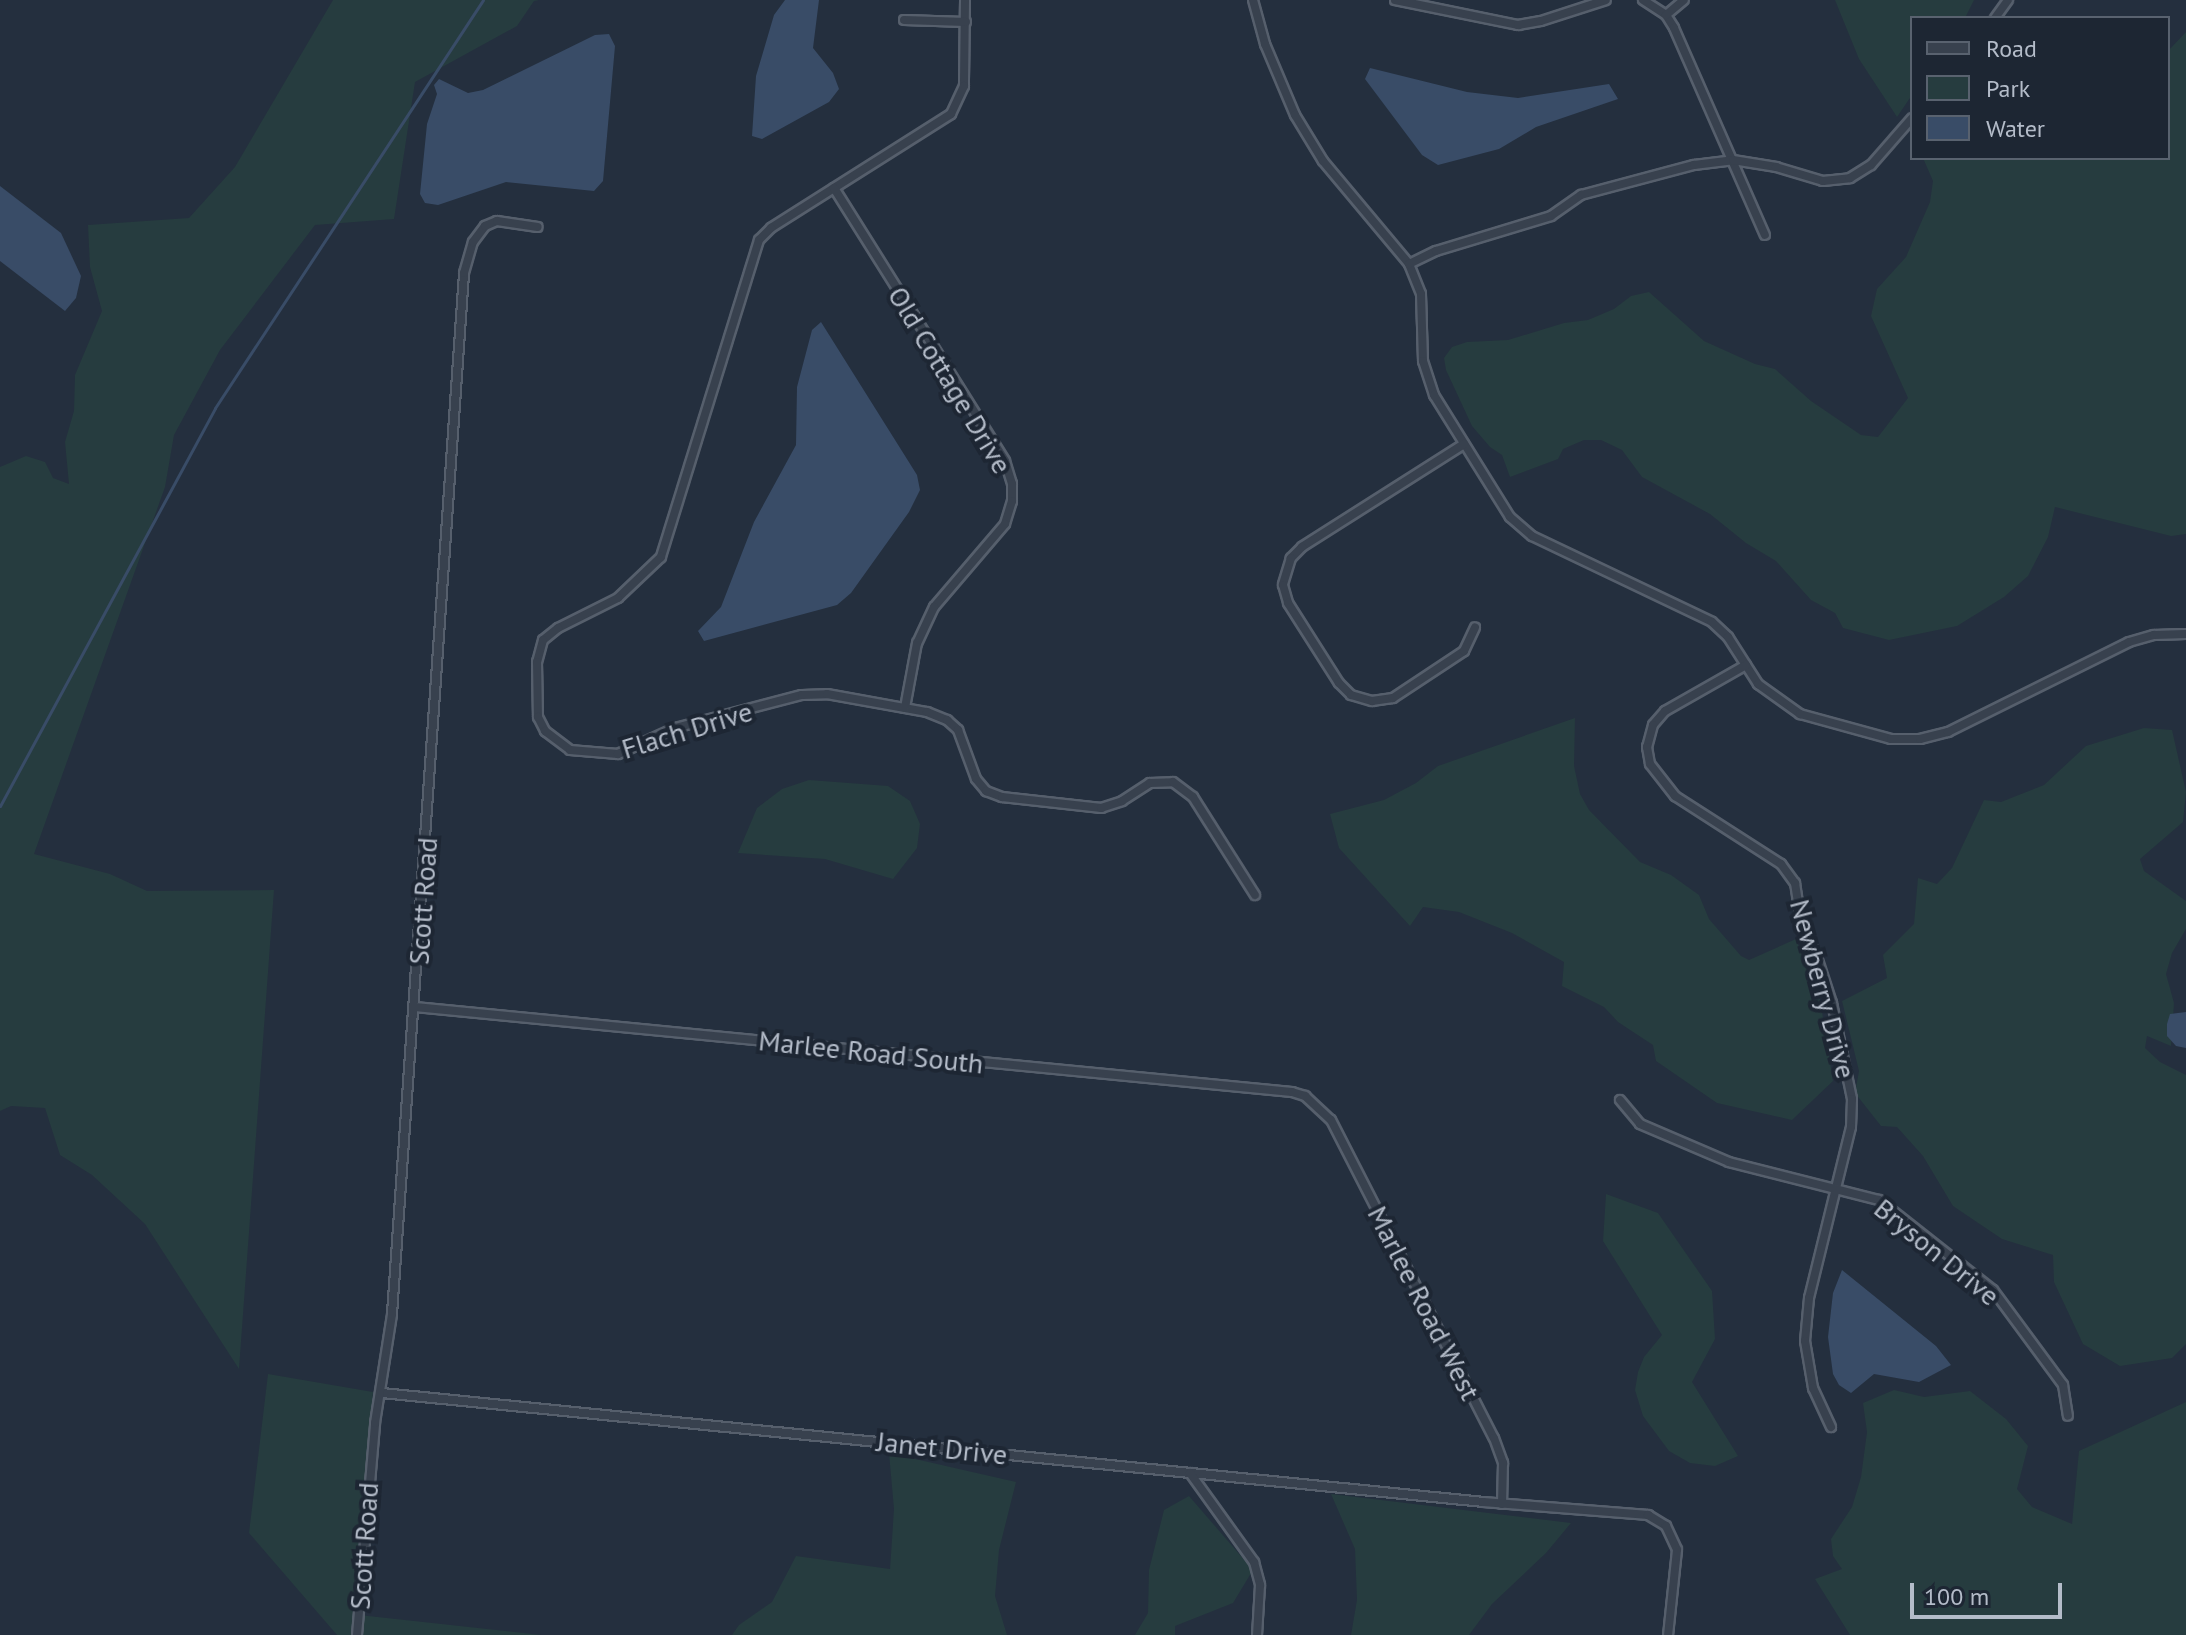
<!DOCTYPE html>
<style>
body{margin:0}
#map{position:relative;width:2186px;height:1635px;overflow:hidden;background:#242f3e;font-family:"PT Sans",sans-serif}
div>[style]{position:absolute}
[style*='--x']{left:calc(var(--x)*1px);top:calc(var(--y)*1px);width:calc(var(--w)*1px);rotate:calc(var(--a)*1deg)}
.green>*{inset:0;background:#263c3f}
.water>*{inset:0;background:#394c67}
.stream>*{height:3px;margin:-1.5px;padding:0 1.5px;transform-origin:1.5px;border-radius:1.5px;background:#394c67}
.roads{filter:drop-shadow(2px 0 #565f6c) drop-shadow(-2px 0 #565f6c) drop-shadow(0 2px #565f6c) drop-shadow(0 -2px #565f6c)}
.street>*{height:8px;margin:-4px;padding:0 4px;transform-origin:4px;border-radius:4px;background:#38414e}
span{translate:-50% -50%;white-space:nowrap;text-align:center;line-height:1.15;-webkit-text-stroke:8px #1d2633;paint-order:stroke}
.street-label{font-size:28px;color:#b4bcc9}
.legend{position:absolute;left:1910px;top:16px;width:260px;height:144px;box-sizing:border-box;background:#1d2633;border:2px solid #59626f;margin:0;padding:10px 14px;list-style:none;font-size:24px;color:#b4bcc9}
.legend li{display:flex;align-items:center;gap:16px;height:40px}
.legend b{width:40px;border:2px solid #59626f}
.scale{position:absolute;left:1910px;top:1583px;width:152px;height:36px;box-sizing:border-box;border:4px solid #b4bcc9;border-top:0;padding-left:10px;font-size:24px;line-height:28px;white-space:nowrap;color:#b4bcc9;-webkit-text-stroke:6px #1d2633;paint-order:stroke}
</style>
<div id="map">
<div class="green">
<div style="clip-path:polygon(333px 0,539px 0,534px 1px,517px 26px,415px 82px,394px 219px,315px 225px,220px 350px,174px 435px,165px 487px,34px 854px,110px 874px,147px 891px,274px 890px,239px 1369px,145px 1224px,92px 1175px,60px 1155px,45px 1108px,11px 1106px,0 1111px,0 467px,26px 456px,45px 462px,53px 478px,69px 484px,65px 442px,74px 411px,75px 375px,102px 311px,90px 267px,88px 225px,189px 218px,235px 167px)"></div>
<div style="clip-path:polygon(1835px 0,1974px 0,1965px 18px,1912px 18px,1912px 95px,1897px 117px,1859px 59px)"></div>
<div style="clip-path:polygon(2186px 32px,2186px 534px,2171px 536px,2055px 507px,2048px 537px,2028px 576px,2004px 597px,1957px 626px,1889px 640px,1843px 628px,1835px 613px,1811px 600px,1776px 561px,1746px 543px,1710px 514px,1642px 477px,1622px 450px,1601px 440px,1584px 440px,1563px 449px,1558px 459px,1510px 477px,1502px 455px,1490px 447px,1472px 426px,1446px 370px,1444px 358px,1452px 347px,1467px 342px,1508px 340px,1564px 323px,1588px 320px,1614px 309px,1631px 296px,1649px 292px,1704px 341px,1755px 364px,1775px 369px,1811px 401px,1861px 435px,1878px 437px,1908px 398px,1871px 316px,1877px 289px,1906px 257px,1930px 202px,1933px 181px,1923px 158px,2168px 158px,2168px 51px)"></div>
<div style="clip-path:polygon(1575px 718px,1574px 766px,1580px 794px,1589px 810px,1640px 862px,1671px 875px,1699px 895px,1709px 919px,1741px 956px,1749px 960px,1796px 939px,1820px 999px,1833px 1081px,1792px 1120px,1717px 1103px,1656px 1061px,1653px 1045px,1618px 1022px,1604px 1007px,1562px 986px,1564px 962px,1512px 933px,1459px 912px,1423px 907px,1410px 926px,1339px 848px,1330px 814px,1384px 800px,1416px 783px,1438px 766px)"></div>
<div style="clip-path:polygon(2144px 728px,2172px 730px,2186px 792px,2183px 822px,2140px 859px,2144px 871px,2186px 901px,2186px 929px,2172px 953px,2166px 974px,2174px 1003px,2171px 1046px,2147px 1036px,2145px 1048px,2160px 1062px,2186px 1075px,2186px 1344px,2172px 1358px,2120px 1366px,2083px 1344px,2054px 1282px,2053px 1255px,2002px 1239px,1953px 1206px,1923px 1156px,1897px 1127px,1881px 1126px,1855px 1093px,1859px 1071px,1842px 1001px,1887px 978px,1883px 955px,1914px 924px,1918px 878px,1937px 884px,1952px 868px,1984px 800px,2001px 802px,2044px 785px,2086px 746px)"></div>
<div style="clip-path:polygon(809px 780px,888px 786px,910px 801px,920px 824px,917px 848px,893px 879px,825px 859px,738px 853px,757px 808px,782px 789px)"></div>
<div style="clip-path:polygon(1606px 1194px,1658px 1213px,1712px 1291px,1715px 1339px,1692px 1382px,1738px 1456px,1715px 1466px,1690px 1463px,1669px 1451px,1643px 1416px,1635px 1390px,1638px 1372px,1644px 1357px,1662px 1335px,1603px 1241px)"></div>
<div style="clip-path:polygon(268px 1374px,373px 1392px,359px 1615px,541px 1635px,337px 1635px,249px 1533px)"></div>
<div style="clip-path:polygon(1894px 1390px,1924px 1397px,1970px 1391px,2006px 1419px,2028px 1446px,2017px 1489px,2032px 1507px,2072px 1524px,2079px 1451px,2186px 1402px,2186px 1635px,1850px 1635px,1815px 1579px,1842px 1569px,1833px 1556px,1831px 1539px,1852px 1507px,1861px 1477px,1867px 1432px,1863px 1403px)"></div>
<div style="clip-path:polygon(889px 1453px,1016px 1482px,999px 1550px,995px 1596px,1007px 1635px,732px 1635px,739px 1625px,772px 1602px,796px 1556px,890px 1569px,894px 1509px)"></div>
<div style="clip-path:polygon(1331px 1494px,1571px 1523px,1546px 1553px,1492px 1604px,1469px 1635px,1351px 1635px,1357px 1600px,1355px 1549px)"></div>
<div style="clip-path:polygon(1189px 1496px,1253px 1570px,1233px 1603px,1175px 1626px,1175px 1635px,1135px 1635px,1148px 1613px,1149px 1570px,1164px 1510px)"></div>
</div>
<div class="water">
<div style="clip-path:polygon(785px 0,819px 0,813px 48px,833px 73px,839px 89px,829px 102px,762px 139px,752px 136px,756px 76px,774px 15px)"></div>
<div style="clip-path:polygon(609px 34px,615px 46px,603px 181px,594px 191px,506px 182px,438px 205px,425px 203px,420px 194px,427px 124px,437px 94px,434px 85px,439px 79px,468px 93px,483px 90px,595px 35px)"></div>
<div style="clip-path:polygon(1370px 68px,1467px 92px,1518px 98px,1609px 84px,1618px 99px,1536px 127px,1499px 149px,1438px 165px,1422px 155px,1365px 79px)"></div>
<div style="clip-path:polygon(0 186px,61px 233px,81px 276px,76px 298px,65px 311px,0 261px)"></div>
<div style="clip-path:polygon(821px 322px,917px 475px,920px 490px,909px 512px,851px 593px,837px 605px,704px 641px,698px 631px,721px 607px,754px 522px,796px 445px,797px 387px,812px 330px)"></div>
<div style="clip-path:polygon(2186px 1012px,2186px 1048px,2176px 1046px,2167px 1036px,2167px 1024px,2170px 1014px)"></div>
<div style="clip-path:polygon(1842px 1270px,1936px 1346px,1951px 1365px,1919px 1382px,1874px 1374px,1851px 1393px,1839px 1385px,1833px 1374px,1828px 1337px,1833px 1293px)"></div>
</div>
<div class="stream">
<div style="--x:0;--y:806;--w:452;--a:-61.6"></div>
<div style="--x:215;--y:408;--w:488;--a:-56.7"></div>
</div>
<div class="roads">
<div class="street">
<div style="--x:965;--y:0;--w:86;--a:90.7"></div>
<div style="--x:964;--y:86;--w:31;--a:115"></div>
<div style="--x:951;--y:114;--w:213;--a:147.7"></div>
<div style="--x:771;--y:228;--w:17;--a:135"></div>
<div style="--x:759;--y:240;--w:332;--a:107.2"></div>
<div style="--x:661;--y:557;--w:59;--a:136.4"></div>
<div style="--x:618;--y:598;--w:67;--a:153.4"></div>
<div style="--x:558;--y:628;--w:19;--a:141"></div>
<div style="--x:543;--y:640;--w:23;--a:105"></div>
<div style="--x:537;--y:662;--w:55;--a:89"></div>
<div style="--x:538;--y:717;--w:16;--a:63"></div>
<div style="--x:545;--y:731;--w:31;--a:37"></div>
<div style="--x:570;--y:750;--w:48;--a:4.8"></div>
<div style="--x:618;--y:754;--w:63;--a:-24.5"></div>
<div style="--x:675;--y:728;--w:131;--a:-14.6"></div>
<div style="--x:802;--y:695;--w:25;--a:-2"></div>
<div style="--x:827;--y:694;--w:102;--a:10.2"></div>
<div style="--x:927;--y:712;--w:22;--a:22"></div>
<div style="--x:947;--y:720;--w:15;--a:42"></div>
<div style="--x:958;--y:730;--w:52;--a:69.8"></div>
<div style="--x:976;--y:779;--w:16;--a:50"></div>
<div style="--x:986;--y:791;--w:17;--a:21"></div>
<div style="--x:1002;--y:797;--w:100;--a:6.3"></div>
<div style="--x:1101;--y:808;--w:22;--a:-18"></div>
<div style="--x:1122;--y:801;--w:33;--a:-33"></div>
<div style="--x:1150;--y:783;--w:23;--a:-2"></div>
<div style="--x:1173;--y:782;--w:25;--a:37"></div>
<div style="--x:1193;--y:797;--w:116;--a:57.7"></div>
<div style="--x:1253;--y:0;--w:46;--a:74.7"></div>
<div style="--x:1265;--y:44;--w:77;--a:67.1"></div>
<div style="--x:1295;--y:115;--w:54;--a:58.7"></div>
<div style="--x:1323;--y:161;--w:134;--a:50.1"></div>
<div style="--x:1409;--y:264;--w:32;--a:68"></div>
<div style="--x:1421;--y:294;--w:67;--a:88.3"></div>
<div style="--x:1423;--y:361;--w:36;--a:72"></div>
<div style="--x:1434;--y:395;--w:144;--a:58.1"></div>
<div style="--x:1510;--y:517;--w:29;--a:41"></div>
<div style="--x:1532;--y:536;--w:199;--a:25.5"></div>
<div style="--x:1712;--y:622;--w:22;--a:43"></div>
<div style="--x:1728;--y:637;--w:56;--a:57.4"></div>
<div style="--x:1758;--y:684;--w:52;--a:35.5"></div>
<div style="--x:1800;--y:714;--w:94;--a:15.4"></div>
<div style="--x:1891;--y:739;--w:29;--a:0"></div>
<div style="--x:1920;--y:739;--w:29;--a:-14"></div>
<div style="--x:1948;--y:732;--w:202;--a:-26.4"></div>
<div style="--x:2129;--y:642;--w:26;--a:-16"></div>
<div style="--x:2154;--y:635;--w:32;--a:-2"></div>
<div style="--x:1395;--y:0;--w:126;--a:11.5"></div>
<div style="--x:1518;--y:25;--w:23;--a:-10"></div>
<div style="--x:1541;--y:21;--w:68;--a:-17.9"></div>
<div style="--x:1643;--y:0;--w:27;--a:33"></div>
<div style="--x:1666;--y:15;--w:15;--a:58"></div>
<div style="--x:1674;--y:28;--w:226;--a:66.3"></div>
<div style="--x:1666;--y:15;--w:23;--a:-40"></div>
<div style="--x:1995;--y:18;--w:22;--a:-54"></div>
<div style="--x:904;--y:20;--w:62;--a:1.8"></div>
<div style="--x:834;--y:188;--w:322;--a:57.9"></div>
<div style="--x:1005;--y:461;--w:24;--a:73"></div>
<div style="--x:1012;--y:484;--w:17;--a:90"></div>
<div style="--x:1012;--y:501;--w:24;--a:107"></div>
<div style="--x:1005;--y:524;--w:109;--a:130.5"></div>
<div style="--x:934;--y:607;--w:40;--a:115"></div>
<div style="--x:917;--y:643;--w:66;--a:100.5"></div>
<div style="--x:1409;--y:264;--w:30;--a:-26"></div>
<div style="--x:1436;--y:251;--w:120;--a:-16.9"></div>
<div style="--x:1551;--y:216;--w:37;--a:-35"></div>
<div style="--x:1581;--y:195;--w:117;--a:-14.9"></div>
<div style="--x:1694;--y:165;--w:39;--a:-7"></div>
<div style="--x:1733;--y:160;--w:44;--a:9.2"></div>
<div style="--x:1776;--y:167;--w:49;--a:16.6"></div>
<div style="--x:1823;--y:181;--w:27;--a:-6"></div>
<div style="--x:1850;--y:178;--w:25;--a:-32"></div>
<div style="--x:1871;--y:165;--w:62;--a:-48.9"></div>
<div style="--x:1464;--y:444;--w:192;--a:147.6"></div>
<div style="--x:1302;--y:547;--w:16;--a:135"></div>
<div style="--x:1291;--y:558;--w:28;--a:107"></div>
<div style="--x:1283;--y:585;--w:19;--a:74"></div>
<div style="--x:1288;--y:603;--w:95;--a:57.5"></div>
<div style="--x:1339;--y:683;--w:17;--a:45"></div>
<div style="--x:1351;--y:695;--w:22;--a:16"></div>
<div style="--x:1372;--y:701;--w:21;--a:-8"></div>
<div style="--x:1393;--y:698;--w:85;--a:-33.5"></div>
<div style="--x:1464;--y:651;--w:26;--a:-65"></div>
<div style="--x:1746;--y:665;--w:93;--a:150.4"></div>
<div style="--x:1665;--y:711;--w:18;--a:131"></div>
<div style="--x:1653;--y:725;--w:23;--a:105"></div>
<div style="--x:1647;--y:747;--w:17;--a:80"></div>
<div style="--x:1650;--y:764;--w:41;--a:52"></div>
<div style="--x:1675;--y:796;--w:126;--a:32.7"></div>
<div style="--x:1781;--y:864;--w:24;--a:54"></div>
<div style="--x:1795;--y:883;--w:46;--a:81.2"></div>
<div style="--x:1802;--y:928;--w:30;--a:62"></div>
<div style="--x:1816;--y:954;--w:52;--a:71.9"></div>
<div style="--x:1832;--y:1003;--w:98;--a:78.2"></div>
<div style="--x:1852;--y:1099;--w:28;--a:92"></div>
<div style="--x:1851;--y:1127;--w:176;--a:103.8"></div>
<div style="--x:1809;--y:1298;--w:43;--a:95.3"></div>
<div style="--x:1805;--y:1341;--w:48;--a:80.3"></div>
<div style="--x:1813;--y:1388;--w:43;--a:65.2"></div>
<div style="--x:415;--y:1007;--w:881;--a:5.54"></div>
<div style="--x:1292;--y:1092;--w:14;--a:17"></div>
<div style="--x:1305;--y:1096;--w:35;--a:43"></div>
<div style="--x:1331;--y:1120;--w:357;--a:62.9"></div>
<div style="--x:1494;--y:1438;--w:27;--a:70"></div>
<div style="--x:1503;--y:1463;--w:41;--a:91.4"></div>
<div style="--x:1620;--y:1100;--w:31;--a:50"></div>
<div style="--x:1640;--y:1124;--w:97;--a:23.1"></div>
<div style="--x:1729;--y:1162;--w:155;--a:14.2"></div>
<div style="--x:1879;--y:1200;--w:145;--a:38.3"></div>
<div style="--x:1993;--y:1290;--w:118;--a:53.6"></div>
<div style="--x:2063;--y:1385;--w:31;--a:81"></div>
<div style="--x:382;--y:1393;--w:1106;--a:5.65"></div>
<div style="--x:1483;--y:1502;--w:166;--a:4.5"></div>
<div style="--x:1648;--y:1515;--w:21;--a:31"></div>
<div style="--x:1666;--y:1526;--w:26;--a:65"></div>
<div style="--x:1677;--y:1550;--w:85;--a:96"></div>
<div style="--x:1190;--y:1473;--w:110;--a:54.3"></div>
<div style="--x:1254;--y:1562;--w:24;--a:75"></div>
<div style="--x:1260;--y:1585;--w:50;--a:93.4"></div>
<div style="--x:357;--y:1635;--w:213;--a:-85.1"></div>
<div style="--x:375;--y:1423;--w:110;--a:-81.1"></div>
<div style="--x:392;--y:1314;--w:1043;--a:-86.04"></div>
<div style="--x:464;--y:273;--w:32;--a:-74"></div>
<div style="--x:473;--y:242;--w:20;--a:-53"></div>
<div style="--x:485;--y:226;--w:13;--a:-23"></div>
<div style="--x:497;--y:221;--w:41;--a:8.3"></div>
</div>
</div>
<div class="street-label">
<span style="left:950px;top:380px;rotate:59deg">Old Cottage Drive</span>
<span style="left:687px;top:730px;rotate:-17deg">Flach Drive</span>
<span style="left:423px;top:901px;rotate:-86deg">Scott Road</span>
<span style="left:1823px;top:989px;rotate:75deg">Newberry Drive</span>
<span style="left:871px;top:1052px;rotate:6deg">Marlee Road South</span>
<span style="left:1937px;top:1252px;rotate:39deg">Bryson Drive</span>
<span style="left:1424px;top:1303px;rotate:63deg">Marlee Road West</span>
<span style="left:942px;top:1448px;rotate:6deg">Janet Drive</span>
<span style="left:364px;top:1546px;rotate:-86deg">Scott Road</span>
</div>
<ul class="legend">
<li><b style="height:10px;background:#38414e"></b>Road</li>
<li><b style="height:22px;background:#263c3f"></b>Park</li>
<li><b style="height:22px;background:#394c67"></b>Water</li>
</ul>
<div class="scale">100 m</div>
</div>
